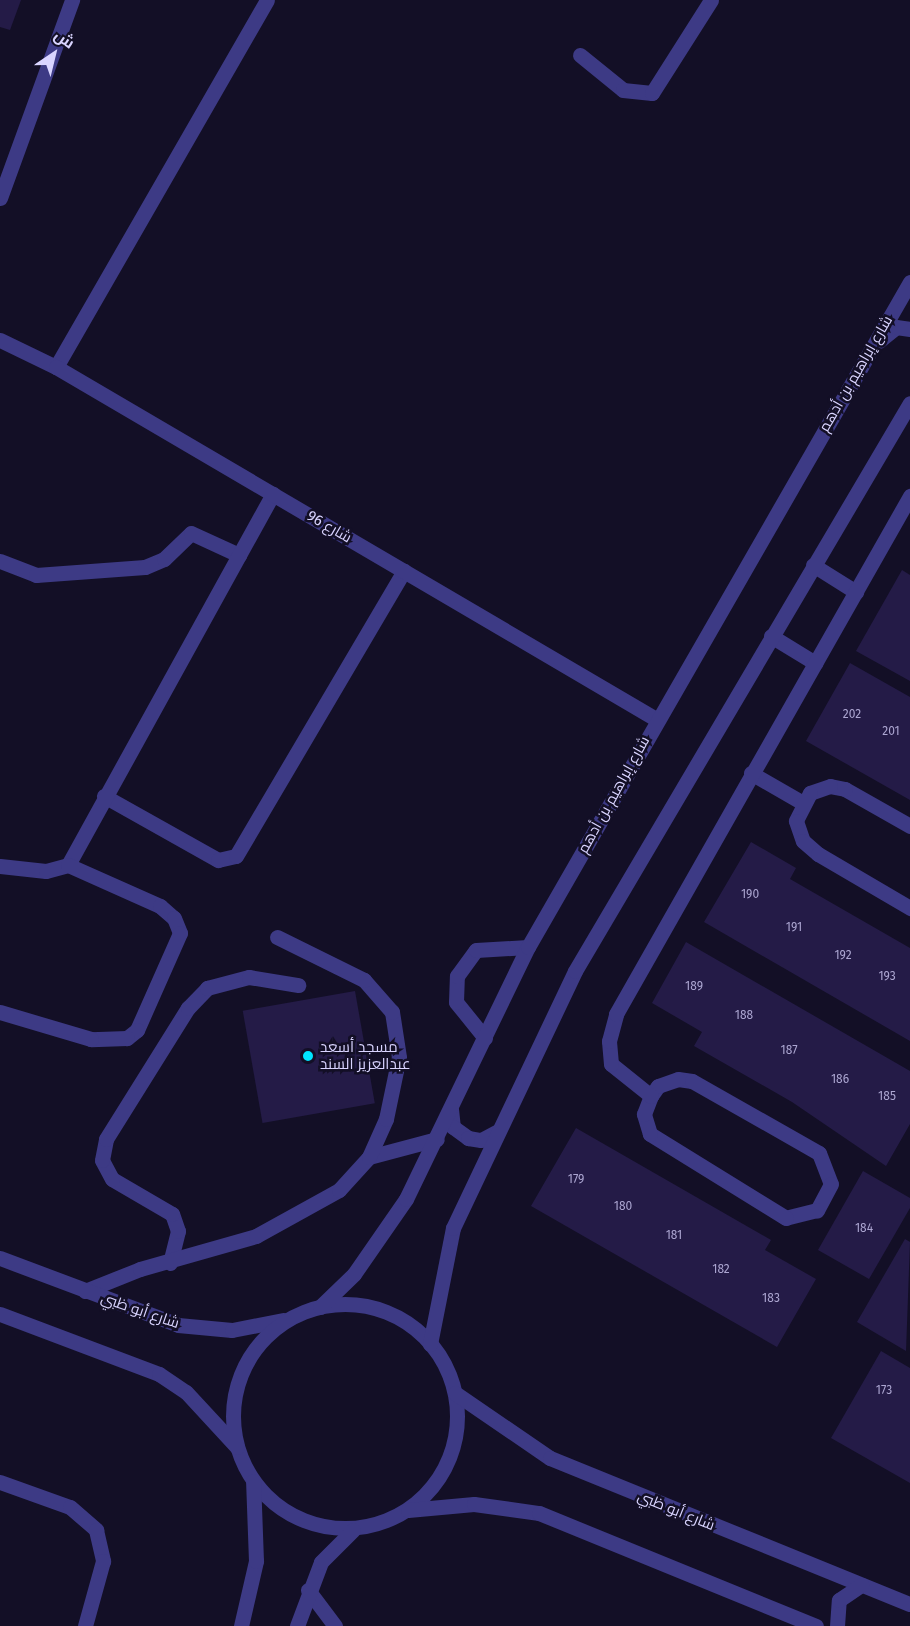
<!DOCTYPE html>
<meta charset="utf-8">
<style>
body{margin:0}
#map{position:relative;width:910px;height:1626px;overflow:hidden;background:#130f26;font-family:"Fira Sans",Cairo,sans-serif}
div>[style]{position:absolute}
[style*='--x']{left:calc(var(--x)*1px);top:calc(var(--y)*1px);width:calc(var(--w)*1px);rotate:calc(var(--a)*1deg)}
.building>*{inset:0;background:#241b47;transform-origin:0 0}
.service>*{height:15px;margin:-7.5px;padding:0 7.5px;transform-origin:7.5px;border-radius:7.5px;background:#3d3a85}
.minor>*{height:15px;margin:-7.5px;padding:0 7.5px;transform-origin:7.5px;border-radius:7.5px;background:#3d3a85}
.tertiary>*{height:15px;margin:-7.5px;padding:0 7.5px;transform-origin:7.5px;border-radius:7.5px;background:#3d3a85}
.tertiary>.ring{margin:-7.5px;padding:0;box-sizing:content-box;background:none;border:15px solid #3d3a85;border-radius:50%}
.dots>*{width:16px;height:16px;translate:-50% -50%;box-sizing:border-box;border:3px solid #130f26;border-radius:50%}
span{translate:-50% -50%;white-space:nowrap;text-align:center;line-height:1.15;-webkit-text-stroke:5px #130f26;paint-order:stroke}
.number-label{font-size:12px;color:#aca6d1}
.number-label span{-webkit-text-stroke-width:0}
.street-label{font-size:15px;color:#d9d4ff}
.poi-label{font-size:15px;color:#d9d4ff}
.left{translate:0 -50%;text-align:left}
.north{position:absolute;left:24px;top:24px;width:60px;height:60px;-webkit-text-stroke:4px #130f26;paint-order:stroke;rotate:35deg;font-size:16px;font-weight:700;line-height:24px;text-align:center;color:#d9d4ff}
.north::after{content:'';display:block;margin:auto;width:21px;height:27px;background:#d9d4ff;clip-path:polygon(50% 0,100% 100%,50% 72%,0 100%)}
</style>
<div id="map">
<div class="building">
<div style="clip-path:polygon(0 0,21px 0,10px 30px,0 27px)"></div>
<div style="clip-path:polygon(902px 570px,910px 575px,910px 681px,856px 651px)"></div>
<div style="clip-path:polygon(850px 663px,910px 697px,910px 800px,806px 741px)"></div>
<div style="clip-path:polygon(751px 842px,796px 868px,790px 879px,910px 948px,910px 1041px,704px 922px)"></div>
<div style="clip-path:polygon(686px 942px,910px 1071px,910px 1124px,886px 1166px,792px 1102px,694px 1046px,702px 1032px,652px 1003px)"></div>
<div style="left:355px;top:991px;width:114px;height:114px;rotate:80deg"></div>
<div style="clip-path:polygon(576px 1128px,771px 1240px,765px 1250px,816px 1279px,777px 1347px,531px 1206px)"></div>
<div style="clip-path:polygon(863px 1171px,910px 1198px,910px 1208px,869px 1279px,818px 1250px)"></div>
<div style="clip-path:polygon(905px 1239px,910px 1242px,906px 1351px,857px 1322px)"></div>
<div style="clip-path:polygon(881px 1351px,910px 1368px,910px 1483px,831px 1438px)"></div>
</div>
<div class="service">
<div style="--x:580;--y:55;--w:55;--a:39.1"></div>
<div style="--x:623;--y:90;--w:29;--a:6"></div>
<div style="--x:652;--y:93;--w:110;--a:-57.6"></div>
<div style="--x:56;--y:367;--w:423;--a:-60.1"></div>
<div style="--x:0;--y:561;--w:39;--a:21"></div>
<div style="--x:36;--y:575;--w:109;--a:-4.2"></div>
<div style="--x:145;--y:567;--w:21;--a:-23"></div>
<div style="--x:164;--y:559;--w:37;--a:-44"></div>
<div style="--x:191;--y:533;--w:53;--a:24.6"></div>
<div style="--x:104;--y:796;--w:131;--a:29.3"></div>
<div style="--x:218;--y:860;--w:18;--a:-13"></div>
<div style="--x:236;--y:856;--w:331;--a:-59.5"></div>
<div style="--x:68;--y:865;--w:424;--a:-61.1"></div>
<div style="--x:0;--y:866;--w:46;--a:6.2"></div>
<div style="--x:46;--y:871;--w:23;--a:-15"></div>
<div style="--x:68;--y:865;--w:101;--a:24"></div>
<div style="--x:160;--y:906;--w:18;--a:41"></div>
<div style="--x:174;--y:918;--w:16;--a:68"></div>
<div style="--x:180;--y:933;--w:106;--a:113.9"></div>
<div style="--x:137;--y:1030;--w:13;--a:141"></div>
<div style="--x:127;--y:1038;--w:36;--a:178"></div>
<div style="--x:91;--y:1039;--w:95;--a:-163.5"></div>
<div style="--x:485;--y:1038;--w:46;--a:-128.9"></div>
<div style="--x:456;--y:1002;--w:26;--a:-88"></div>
<div style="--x:457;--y:976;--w:32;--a:-54"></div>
<div style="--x:476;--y:950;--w:52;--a:-3.3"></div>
<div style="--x:369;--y:1157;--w:70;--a:-14.8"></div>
<div style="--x:170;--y:1263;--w:33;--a:-76"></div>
<div style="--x:178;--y:1231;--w:18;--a:-109"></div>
<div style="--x:172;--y:1214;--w:69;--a:-149.7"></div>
<div style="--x:112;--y:1179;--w:21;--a:-118"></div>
<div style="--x:102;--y:1160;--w:21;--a:-79"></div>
<div style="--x:106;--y:1139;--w:155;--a:-58"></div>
<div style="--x:188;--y:1008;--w:28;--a:-46"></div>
<div style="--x:207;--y:988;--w:43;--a:-14.7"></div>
<div style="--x:249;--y:977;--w:50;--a:9.3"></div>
<div style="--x:85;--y:1291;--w:59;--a:-21.8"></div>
<div style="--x:140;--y:1269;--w:121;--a:-15.9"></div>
<div style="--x:256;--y:1236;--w:95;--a:-29"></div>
<div style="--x:339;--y:1190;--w:45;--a:-47.7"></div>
<div style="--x:369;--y:1157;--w:42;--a:-65.9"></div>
<div style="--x:386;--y:1119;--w:63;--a:-78.2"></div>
<div style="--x:399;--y:1057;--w:46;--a:-98.8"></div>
<div style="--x:392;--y:1012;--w:43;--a:-131.2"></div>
<div style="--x:364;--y:980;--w:97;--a:-153.7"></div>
</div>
<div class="minor">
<div style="--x:0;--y:198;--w:211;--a:-70"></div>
<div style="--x:0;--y:340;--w:62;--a:25.7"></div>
<div style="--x:56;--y:367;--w:696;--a:30.4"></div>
<div style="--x:813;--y:565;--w:51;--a:32.1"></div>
<div style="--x:771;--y:636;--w:52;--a:31.5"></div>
<div style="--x:751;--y:773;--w:60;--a:30"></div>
<div style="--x:910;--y:826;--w:75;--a:-150.4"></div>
<div style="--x:845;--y:789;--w:15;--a:-169"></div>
<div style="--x:830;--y:786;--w:21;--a:161"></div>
<div style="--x:810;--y:793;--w:31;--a:117"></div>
<div style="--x:796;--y:821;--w:21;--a:71"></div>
<div style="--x:803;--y:841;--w:20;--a:41"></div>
<div style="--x:818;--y:854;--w:107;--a:30.4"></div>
<div style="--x:678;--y:1079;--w:14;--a:8"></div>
<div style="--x:692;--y:1081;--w:146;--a:29.6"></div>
<div style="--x:819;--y:1153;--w:33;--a:69"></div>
<div style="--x:831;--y:1184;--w:30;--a:118"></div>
<div style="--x:817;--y:1210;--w:32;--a:166"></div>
<div style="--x:786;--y:1218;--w:160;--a:-148.3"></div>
<div style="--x:650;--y:1134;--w:21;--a:-107"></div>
<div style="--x:644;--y:1114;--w:19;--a:-69"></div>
<div style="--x:651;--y:1096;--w:12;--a:-55"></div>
<div style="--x:658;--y:1086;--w:21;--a:-19"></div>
<div style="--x:651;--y:1096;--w:51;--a:-141.3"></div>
<div style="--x:611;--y:1064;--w:23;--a:-95"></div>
<div style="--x:609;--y:1041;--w:28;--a:-75"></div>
<div style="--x:616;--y:1014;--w:596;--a:-60.42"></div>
<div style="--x:0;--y:1482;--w:74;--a:19.7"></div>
<div style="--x:70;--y:1507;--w:35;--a:41"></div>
<div style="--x:96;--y:1530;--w:32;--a:77"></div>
<div style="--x:103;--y:1561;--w:67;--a:105.5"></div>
<div style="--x:308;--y:1590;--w:45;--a:53.1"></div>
</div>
<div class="tertiary">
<div style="--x:879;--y:341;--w:22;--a:-39"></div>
<div style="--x:896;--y:327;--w:14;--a:8"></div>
<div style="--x:451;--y:1109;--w:18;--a:84"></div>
<div style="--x:453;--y:1127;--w:19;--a:36"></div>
<div style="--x:468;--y:1138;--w:13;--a:9"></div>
<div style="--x:481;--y:1140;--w:17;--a:-28"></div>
<div style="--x:0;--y:1258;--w:190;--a:20.6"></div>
<div style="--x:178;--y:1325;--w:54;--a:5.3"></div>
<div style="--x:232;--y:1330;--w:52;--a:-11.1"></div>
<div class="ring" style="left:233px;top:1304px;width:209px;height:209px"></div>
<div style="--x:320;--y:1307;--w:47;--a:-44.1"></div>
<div style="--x:354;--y:1274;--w:91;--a:-55.3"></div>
<div style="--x:406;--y:1199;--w:280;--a:-64.2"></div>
<div style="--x:528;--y:947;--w:767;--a:-60.13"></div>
<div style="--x:0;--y:1314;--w:170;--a:20.7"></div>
<div style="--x:159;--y:1374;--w:32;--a:34"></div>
<div style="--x:186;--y:1392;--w:75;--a:47.2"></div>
<div style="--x:430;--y:1344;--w:118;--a:-78.8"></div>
<div style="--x:453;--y:1228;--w:284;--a:-64.6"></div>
<div style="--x:575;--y:971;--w:659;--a:-59.47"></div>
<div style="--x:455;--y:1393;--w:115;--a:34.4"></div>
<div style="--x:550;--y:1458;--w:388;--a:22.1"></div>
<div style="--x:408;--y:1510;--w:66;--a:-5.2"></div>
<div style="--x:474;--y:1504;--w:66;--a:7.9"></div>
<div style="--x:539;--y:1513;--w:299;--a:22.2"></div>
<div style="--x:241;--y:1626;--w:67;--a:-77"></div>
<div style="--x:256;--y:1561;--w:80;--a:-92.1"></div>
<div style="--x:297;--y:1626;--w:68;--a:-69.4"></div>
<div style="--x:321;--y:1562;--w:45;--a:-45"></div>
<div style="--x:837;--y:1626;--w:26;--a:-86"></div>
<div style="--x:839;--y:1600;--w:27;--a:-34"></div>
</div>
<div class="dots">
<div style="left:308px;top:1056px;background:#00e5ff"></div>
</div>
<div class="number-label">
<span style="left:852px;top:715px">202</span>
<span style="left:891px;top:732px">201</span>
<span style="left:750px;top:895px">190</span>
<span style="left:794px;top:928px">191</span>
<span style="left:843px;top:956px">192</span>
<span style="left:887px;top:977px">193</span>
<span style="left:694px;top:987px">189</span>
<span style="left:744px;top:1016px">188</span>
<span style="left:789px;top:1051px">187</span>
<span style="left:840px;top:1080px">186</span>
<span style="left:887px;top:1097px">185</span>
<span style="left:576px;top:1180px">179</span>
<span style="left:623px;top:1207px">180</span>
<span style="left:864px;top:1229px">184</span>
<span style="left:674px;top:1236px">181</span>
<span style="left:721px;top:1270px">182</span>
<span style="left:771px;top:1299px">183</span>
<span style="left:884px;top:1391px">173</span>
</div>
<div class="street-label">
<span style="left:856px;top:374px;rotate:-60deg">شارع إبراهيم بن أدهم</span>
<span style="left:329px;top:527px;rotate:30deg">شارع 96</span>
<span style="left:614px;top:795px;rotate:-61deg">شارع إبراهيم بن أدهم</span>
<span style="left:140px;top:1311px;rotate:19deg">شارع أبو ظبي</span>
<span style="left:676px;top:1511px;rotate:22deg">شارع أبو ظبي</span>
</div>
<div class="poi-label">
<span class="left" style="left:320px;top:1056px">مسجد أسعد<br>عبدالعزيز السند</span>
</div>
<div class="north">ش</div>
</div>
